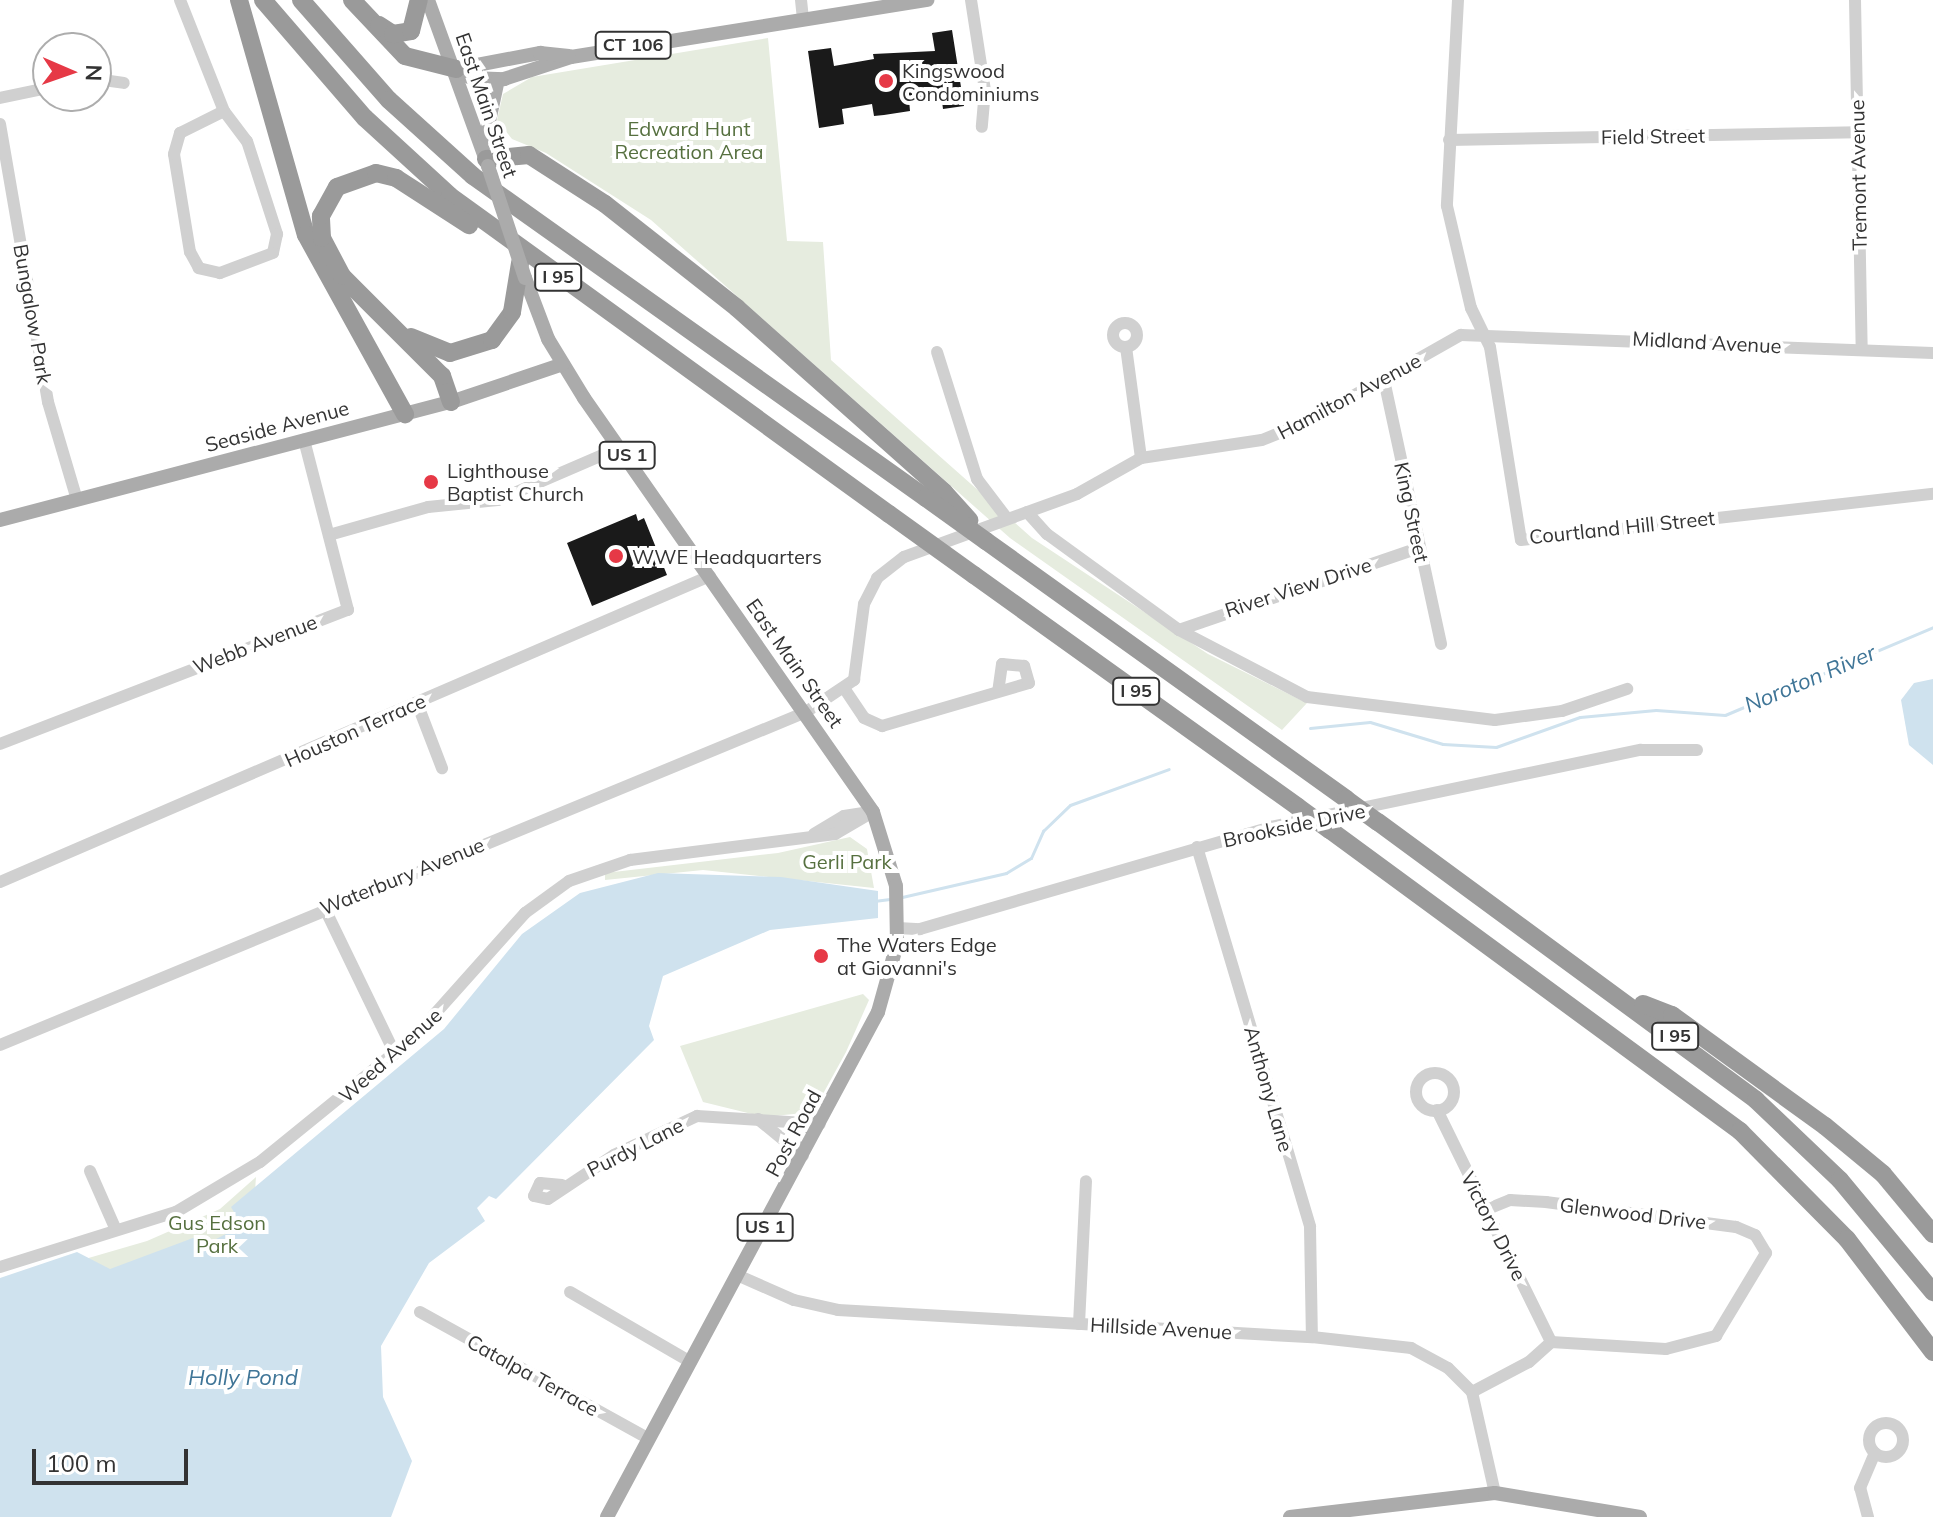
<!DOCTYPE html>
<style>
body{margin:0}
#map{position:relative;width:1933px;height:1517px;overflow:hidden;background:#fff;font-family:Mulish,sans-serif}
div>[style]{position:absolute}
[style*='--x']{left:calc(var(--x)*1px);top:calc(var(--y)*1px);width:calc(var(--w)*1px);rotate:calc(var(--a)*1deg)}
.green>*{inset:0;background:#e6ecdf}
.water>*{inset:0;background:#cfe2ee}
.stream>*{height:3px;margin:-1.5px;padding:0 1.5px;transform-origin:1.5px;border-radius:1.5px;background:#cfe2ee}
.building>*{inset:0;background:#1a1a1a}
.minor>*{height:12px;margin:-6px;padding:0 6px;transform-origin:6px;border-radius:6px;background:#d0d0d0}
.minor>.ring{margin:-6px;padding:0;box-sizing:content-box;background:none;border:12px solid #d0d0d0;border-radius:50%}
.major>*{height:14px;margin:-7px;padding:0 7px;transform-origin:7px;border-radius:7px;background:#ababab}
.highway>*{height:18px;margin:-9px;padding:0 9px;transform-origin:9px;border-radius:9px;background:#9a9a9a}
.major-bridge>*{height:14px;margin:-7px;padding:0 7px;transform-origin:7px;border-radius:7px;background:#ababab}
.highway-bridge>*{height:18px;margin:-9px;padding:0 9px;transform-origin:9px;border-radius:9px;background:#9a9a9a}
.dots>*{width:22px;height:22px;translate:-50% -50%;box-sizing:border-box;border:4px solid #fff;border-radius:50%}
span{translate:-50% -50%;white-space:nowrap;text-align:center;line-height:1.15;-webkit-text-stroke:8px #fff;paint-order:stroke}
.shield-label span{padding:2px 6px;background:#fff;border:2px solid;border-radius:6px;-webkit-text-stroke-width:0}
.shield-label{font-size:18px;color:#333;font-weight:700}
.poi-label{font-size:20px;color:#333}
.left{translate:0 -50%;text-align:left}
.street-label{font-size:20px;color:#333}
.park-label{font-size:20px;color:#56703f}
.water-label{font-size:22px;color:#3f7597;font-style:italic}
.north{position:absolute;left:32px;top:32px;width:80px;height:80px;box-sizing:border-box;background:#fff;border:2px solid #adadad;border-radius:50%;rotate:92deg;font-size:22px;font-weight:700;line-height:32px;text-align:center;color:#333}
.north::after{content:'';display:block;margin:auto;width:28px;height:36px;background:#e63946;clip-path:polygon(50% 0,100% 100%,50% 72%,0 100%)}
.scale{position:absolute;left:32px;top:1449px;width:156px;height:36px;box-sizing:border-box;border:4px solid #333;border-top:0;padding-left:10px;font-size:24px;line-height:28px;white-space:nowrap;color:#333;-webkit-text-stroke:6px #fff;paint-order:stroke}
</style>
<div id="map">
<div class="green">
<div style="clip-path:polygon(768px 38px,787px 241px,823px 242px,831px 360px,1032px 538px,1208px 654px,1307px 703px,1282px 730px,1010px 538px,651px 220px,546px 153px,512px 139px,497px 120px,503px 94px,532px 77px)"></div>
<div style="clip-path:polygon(850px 837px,867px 849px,874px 888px,703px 870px,605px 880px,605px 873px,778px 853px)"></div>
<div style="clip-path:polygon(863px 994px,869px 1000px,846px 1052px,813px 1112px,764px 1117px,703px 1102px,680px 1046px)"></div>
<div style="clip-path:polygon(256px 1177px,252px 1233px,129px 1280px,61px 1266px,147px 1241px,220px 1209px)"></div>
</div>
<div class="water">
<div style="clip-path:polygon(1933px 679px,1933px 765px,1909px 745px,1901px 700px,1914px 683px)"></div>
<div style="clip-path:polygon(658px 873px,781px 877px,878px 891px,878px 918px,770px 930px,663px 976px,649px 1026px,654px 1040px,496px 1199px,489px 1196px,477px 1208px,485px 1221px,429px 1263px,381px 1346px,383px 1397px,412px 1461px,391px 1517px,0 1517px,0 1278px,77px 1252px,110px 1269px,193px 1238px,210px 1242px,242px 1226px,231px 1207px,444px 1029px,522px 934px,580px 893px)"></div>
</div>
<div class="stream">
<div style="--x:1310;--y:728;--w:60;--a:-5.7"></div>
<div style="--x:1370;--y:722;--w:76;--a:16.8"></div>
<div style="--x:1443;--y:744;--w:53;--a:3.2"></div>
<div style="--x:1496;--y:747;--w:89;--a:-19.7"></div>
<div style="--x:1580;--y:717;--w:76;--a:-5.3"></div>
<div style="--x:1656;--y:710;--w:69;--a:4.1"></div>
<div style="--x:1725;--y:715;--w:226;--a:-22.9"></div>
<div style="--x:902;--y:897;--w:107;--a:-13"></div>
<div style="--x:1006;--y:873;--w:29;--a:-31"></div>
<div style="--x:1031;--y:858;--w:30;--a:-66"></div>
<div style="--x:1043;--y:831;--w:37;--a:-44"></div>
<div style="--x:1070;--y:805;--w:105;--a:-20"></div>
<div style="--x:874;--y:901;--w:16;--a:-7"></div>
</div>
<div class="building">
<div style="clip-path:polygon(952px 30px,964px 106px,943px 109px,941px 94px,909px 99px,910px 111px,884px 115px,874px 116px,872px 104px,842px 109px,844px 124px,819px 128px,808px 51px,831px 48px,834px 66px,874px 59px,873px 54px,935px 51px,932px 33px)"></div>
<div style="clip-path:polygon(636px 514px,638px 521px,644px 518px,667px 575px,592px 606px,567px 543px)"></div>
</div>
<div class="minor">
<div style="--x:180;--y:0;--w:119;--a:68.4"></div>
<div style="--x:801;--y:0;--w:18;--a:84"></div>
<div style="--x:971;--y:0;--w:91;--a:81.2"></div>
<div style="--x:985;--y:90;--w:37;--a:95"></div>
<div style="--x:1458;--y:0;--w:206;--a:93.1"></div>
<div style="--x:1447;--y:206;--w:105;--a:76.8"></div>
<div style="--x:1471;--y:308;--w:43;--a:64"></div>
<div style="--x:1490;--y:347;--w:195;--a:80.9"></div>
<div style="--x:1521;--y:540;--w:415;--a:-6.4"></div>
<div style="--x:1855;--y:0;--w:350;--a:88.9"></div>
<div style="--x:96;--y:79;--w:28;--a:8"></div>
<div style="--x:0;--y:98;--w:49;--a:-11.8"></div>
<div style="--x:224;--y:111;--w:38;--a:53"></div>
<div style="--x:247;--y:141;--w:98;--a:72.1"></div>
<div style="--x:277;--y:234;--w:19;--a:102"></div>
<div style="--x:273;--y:253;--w:57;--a:159.3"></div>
<div style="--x:220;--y:273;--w:22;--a:-167"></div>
<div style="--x:199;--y:268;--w:18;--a:-119"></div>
<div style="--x:190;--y:252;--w:99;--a:-99.3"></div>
<div style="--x:174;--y:154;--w:22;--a:-74"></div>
<div style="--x:180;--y:133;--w:49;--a:-26.6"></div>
<div style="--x:0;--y:124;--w:282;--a:80.2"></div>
<div style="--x:48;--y:402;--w:102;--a:73.5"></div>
<div style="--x:1449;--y:140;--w:408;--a:-1.1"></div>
<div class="ring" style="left:1113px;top:323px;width:12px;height:12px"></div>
<div style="--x:1126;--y:347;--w:112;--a:82.3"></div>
<div style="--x:937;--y:352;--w:133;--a:72.5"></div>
<div style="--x:977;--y:479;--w:48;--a:52.7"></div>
<div style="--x:1384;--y:380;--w:270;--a:77.8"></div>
<div style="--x:1027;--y:512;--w:30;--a:48"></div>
<div style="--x:1047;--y:534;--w:163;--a:36"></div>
<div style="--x:1179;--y:630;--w:144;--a:27.6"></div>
<div style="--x:1307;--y:697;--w:189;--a:7"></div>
<div style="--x:1495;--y:720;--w:68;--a:-7.7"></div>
<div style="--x:1562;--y:711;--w:69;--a:-18.7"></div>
<div style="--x:329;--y:535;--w:103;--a:-15.8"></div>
<div style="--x:428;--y:507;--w:70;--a:-5.7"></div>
<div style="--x:498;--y:500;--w:134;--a:-23.3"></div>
<div style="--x:1179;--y:630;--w:254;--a:-18.9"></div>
<div style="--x:846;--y:691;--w:32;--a:56"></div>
<div style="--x:864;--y:718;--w:20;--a:24"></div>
<div style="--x:882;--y:726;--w:153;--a:-16.3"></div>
<div style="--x:1029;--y:683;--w:18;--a:-106"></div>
<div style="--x:1024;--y:666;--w:22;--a:-175"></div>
<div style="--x:1002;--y:664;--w:27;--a:98"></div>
<div style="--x:417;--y:703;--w:70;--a:69"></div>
<div style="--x:0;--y:744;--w:373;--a:-21.1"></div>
<div style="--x:348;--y:610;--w:176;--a:-104.5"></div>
<div style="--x:814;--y:834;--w:35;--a:-31"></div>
<div style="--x:844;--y:816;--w:26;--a:-9"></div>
<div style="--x:1197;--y:847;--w:396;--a:73.4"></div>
<div style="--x:1310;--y:1227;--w:110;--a:89"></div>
<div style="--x:0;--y:882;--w:773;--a:-23.32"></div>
<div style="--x:324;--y:907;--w:163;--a:64.2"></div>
<div style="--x:898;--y:928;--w:22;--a:3"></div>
<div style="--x:920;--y:929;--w:366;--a:-16.2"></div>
<div style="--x:1271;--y:827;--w:378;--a:-11.8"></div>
<div style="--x:1641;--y:750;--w:56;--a:0"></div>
<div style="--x:0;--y:1045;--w:872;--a:-22.45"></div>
<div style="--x:806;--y:712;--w:58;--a:-33.7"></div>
<div style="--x:854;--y:680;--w:77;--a:-82.5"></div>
<div style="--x:864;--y:604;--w:29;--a:-63"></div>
<div style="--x:877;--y:578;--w:34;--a:-38"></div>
<div style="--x:904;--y:557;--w:184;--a:-20"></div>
<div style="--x:1077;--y:494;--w:73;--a:-29.4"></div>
<div style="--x:1141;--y:458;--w:122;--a:-8.5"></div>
<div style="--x:1262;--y:440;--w:48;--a:-21.8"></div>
<div style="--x:1307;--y:422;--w:177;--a:-29.5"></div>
<div style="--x:1461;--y:335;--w:472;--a:2.2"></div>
<div class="ring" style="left:1416px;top:1073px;width:26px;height:26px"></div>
<div style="--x:1437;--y:1110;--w:258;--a:63.8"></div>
<div style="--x:758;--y:1119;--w:58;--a:39.4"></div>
<div style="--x:90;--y:1171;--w:64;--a:66.2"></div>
<div style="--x:562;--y:1185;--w:22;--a:-175"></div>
<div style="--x:540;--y:1183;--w:14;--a:115"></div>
<div style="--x:534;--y:1196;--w:14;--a:12"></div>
<div style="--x:548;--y:1199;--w:79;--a:-33.7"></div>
<div style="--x:614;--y:1155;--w:92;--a:-25.2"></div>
<div style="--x:697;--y:1116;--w:123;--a:3.7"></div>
<div style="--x:0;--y:1267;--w:184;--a:-17.4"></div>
<div style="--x:176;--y:1212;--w:98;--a:-30.8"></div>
<div style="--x:260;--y:1162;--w:201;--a:-39.1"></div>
<div style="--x:416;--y:1035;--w:164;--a:-48.2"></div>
<div style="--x:525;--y:913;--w:54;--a:-36"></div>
<div style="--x:569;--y:881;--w:65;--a:-19"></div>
<div style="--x:630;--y:860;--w:207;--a:-7.2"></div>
<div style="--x:835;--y:834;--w:44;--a:-30.1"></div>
<div style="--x:737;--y:1275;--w:62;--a:23.7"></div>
<div style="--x:794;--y:1300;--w:45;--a:12.8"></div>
<div style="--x:838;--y:1310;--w:475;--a:3.3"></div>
<div style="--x:1312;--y:1337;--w:100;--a:6.3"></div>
<div style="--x:1411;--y:1348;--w:42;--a:28.4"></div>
<div style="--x:1448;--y:1368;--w:34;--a:45"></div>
<div style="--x:1472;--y:1392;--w:104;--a:77.2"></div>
<div style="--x:570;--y:1292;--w:138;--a:30.1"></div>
<div style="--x:420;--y:1312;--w:260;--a:29"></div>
<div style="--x:1079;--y:1324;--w:143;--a:-87.2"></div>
<div style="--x:1472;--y:1392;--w:64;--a:-27.8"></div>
<div style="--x:1529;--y:1362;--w:30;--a:-42"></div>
<div style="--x:1551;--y:1342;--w:115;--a:3.5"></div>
<div style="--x:1666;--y:1349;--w:52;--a:-14.6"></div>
<div style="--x:1716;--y:1336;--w:97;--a:-58.9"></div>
<div style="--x:1766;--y:1253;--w:21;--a:-121"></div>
<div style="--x:1755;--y:1235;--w:21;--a:-157"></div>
<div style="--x:1736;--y:1227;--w:192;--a:-172.5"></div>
<div style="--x:1546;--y:1202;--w:36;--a:-177"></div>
<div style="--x:1510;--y:1200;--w:22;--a:158"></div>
<div class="ring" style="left:1869px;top:1423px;width:22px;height:22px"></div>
<div style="--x:1868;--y:1517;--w:30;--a:-105"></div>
<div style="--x:1860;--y:1488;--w:38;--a:-67"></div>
</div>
<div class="major">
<div style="--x:428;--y:0;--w:177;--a:70.1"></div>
<div style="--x:456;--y:69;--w:17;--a:31"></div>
<div style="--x:471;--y:78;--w:33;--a:2"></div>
<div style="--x:504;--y:79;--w:71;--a:-18.2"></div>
<div style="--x:571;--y:57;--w:361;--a:-9.1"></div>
<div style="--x:456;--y:69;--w:86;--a:-10.8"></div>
<div style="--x:540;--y:53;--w:29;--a:6"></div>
<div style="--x:484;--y:145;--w:67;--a:-78"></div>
<div style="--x:525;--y:278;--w:65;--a:69.3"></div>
<div style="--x:548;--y:339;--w:69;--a:58.6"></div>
<div style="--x:584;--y:398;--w:505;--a:55.08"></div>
<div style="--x:873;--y:812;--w:77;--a:72.7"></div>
<div style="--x:896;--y:886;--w:58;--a:89"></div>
<div style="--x:897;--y:944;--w:71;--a:105.6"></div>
<div style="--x:878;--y:1012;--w:573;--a:118.22"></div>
<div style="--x:0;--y:520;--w:466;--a:-14.7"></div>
<div style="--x:451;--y:402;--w:118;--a:-18.7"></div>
<div style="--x:1290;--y:1517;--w:206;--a:-6.7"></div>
<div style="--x:1495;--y:1493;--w:147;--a:9.4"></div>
</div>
<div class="highway">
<div style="--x:239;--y:0;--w:244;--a:74.1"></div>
<div style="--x:306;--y:235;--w:205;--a:61.1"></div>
<div style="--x:263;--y:0;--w:156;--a:49.2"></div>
<div style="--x:365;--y:118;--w:115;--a:42.5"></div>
<div style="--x:450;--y:196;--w:542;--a:35.92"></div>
<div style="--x:301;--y:0;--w:133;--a:48.7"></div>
<div style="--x:389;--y:100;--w:113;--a:42.1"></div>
<div style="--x:473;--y:176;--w:556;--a:35.41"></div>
<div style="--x:352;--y:0;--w:77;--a:46.6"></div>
<div style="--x:405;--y:56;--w:53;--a:14.3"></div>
<div style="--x:379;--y:25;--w:17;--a:33"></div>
<div style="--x:393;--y:34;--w:18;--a:-9"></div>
<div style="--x:411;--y:31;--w:32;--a:-76"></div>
<div style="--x:486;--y:159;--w:43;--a:-5.3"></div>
<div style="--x:529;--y:155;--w:90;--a:32.8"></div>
<div style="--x:605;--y:204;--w:168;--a:38.2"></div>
<div style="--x:737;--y:308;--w:277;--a:41.6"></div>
<div style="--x:411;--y:337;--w:42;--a:22.3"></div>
<div style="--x:450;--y:353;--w:44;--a:-17.2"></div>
<div style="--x:492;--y:340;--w:34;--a:-54"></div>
<div style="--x:512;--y:312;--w:50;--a:-80.7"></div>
<div style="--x:451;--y:402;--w:28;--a:-109"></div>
<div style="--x:442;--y:376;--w:141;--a:-135"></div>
<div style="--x:342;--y:276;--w:43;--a:-117.8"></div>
<div style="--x:322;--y:238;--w:22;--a:-93"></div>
<div style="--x:321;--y:216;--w:33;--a:-61"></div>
<div style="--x:337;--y:187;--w:41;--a:-19.7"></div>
<div style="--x:376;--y:173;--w:21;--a:14"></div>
<div style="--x:396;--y:178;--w:87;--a:32.8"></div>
<div style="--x:986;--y:541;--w:443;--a:35.6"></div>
<div style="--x:974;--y:575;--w:398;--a:35.6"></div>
<div style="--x:1378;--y:822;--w:469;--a:36.3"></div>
<div style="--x:1756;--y:1100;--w:116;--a:43.6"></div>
<div style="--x:1840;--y:1180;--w:146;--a:50.3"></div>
<div style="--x:1330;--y:830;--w:509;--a:36.28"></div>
<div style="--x:1740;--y:1131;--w:152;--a:45.3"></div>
<div style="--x:1847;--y:1239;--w:142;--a:52.7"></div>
<div style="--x:1643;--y:1004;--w:31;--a:21"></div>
<div style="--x:1672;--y:1015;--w:189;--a:36"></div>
<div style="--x:1825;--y:1126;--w:75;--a:39.6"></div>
<div style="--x:1883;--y:1174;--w:78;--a:50.2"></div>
</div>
<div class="major-bridge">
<div style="--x:488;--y:166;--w:118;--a:71.7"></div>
</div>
<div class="highway-bridge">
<div style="--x:944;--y:492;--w:38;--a:48"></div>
<div style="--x:926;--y:498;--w:74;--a:35.6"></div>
<div style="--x:889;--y:514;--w:105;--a:35.7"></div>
<div style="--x:1346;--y:799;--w:39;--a:36"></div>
<div style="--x:1298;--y:807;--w:39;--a:36"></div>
</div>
<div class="dots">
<div style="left:886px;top:81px;background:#e63946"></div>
<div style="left:431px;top:482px;background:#e63946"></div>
<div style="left:616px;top:556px;background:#e63946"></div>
<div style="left:821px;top:956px;background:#e63946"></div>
</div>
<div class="shield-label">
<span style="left:633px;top:45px">CT 106</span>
<span style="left:558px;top:277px">I 95</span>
<span style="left:627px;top:455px">US 1</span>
<span style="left:1136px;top:691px">I 95</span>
<span style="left:1675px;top:1036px">I 95</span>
<span style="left:765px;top:1227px">US 1</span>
</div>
<div class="poi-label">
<span class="left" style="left:902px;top:82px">Kingswood<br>Condominiums</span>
<span class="left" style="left:447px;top:482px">Lighthouse<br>Baptist Church</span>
<span class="left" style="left:632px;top:556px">WWE Headquarters</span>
<span class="left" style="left:837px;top:956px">The Waters Edge<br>at Giovanni's</span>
</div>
<div class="street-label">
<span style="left:487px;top:105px;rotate:71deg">East Main Street</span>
<span style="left:1653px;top:136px;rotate:-1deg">Field Street</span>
<span style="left:1858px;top:175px;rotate:-91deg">Tremont Avenue</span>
<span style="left:33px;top:314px;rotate:80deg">Bungalow Park</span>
<span style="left:1707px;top:342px;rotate:3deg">Midland Avenue</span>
<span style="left:1349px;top:396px;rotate:-28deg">Hamilton Avenue</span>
<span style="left:277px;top:426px;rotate:-15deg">Seaside Avenue</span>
<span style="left:1412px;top:512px;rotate:78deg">King Street</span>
<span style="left:1622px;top:527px;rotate:-6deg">Courtland Hill Street</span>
<span style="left:1298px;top:587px;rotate:-18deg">River View Drive</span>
<span style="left:255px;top:644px;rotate:-21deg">Webb Avenue</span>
<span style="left:795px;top:663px;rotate:55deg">East Main Street</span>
<span style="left:355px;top:730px;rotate:-24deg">Houston Terrace</span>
<span style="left:1294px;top:825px;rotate:-12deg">Brookside Drive</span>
<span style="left:402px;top:876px;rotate:-22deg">Waterbury Avenue</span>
<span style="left:390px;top:1055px;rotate:-42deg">Weed Avenue</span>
<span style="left:1269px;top:1089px;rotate:74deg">Anthony Lane</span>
<span style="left:793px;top:1133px;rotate:-62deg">Post Road</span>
<span style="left:635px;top:1147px;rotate:-27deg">Purdy Lane</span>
<span style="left:1633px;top:1213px;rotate:7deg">Glenwood Drive</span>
<span style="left:1494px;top:1226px;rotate:63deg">Victory Drive</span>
<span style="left:1161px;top:1328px;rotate:3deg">Hillside Avenue</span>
<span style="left:533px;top:1375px;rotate:29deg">Catalpa Terrace</span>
</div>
<div class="park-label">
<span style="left:689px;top:140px">Edward Hunt<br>Recreation Area</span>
<span style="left:847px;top:861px">Gerli Park</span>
<span style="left:217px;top:1234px">Gus Edson<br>Park</span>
</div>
<div class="water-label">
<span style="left:1810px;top:679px;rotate:-23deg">Noroton River</span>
<span style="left:243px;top:1378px">Holly Pond</span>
</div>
<div class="north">N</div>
<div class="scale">100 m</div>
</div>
